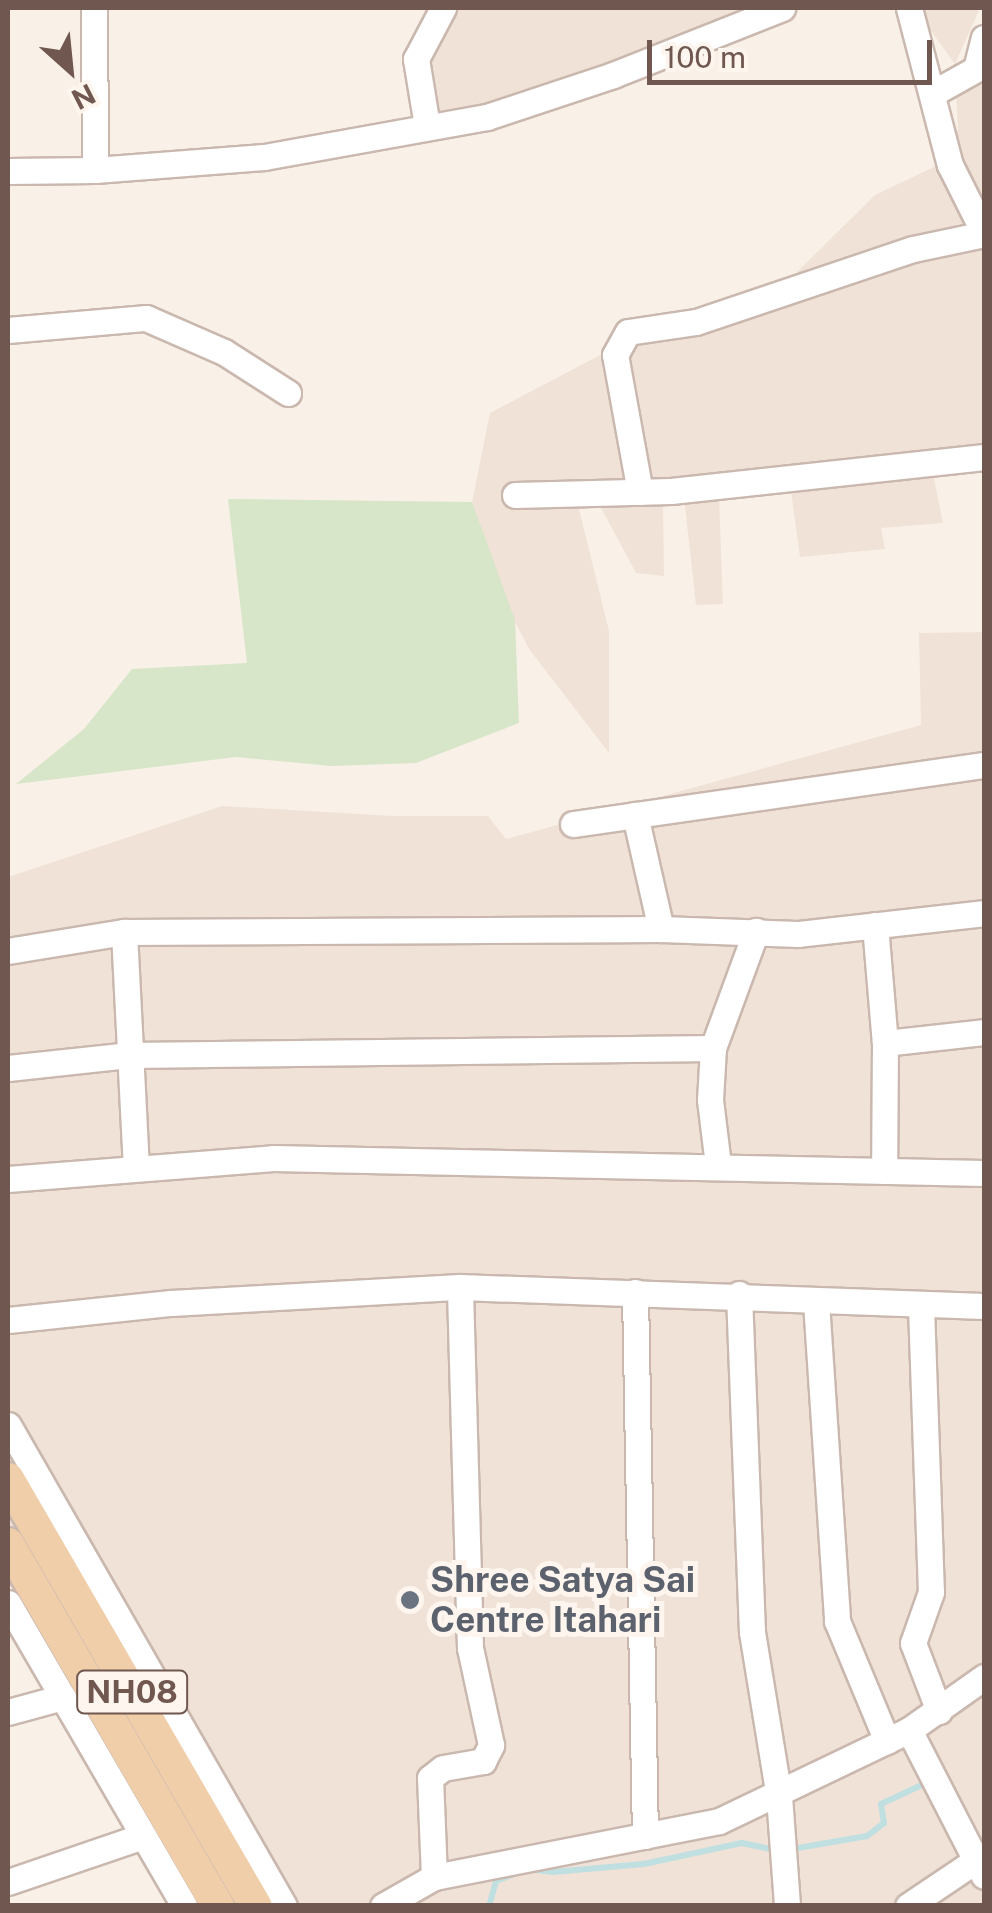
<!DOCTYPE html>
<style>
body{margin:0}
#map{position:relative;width:992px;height:1913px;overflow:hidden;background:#f9f1e8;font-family:"Public Sans",sans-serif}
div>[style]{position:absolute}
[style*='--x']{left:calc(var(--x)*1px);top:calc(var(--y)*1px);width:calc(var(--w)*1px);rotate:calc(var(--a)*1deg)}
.residential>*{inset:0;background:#f0e2d7}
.green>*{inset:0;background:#d7e5c8}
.stream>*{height:6px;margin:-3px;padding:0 3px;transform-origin:3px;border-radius:3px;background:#bfdfe1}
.roads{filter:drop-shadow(2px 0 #cab8af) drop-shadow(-2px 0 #cab8af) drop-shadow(0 2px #cab8af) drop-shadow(0 -2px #cab8af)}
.minor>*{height:25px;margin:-12.5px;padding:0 12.5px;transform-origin:12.5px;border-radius:12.5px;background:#fff}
.major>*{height:32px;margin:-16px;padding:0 16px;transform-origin:16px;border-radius:16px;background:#f0cea9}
.dots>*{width:28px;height:28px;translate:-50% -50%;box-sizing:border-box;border:5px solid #fdf5ee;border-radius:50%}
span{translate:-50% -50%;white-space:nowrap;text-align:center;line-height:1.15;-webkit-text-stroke:10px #fdf5ee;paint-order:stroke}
.shield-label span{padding:2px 8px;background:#fdf5ee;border:2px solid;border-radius:8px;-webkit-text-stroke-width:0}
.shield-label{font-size:32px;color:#70574f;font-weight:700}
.worship-label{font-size:35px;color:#5b616d;font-weight:700}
.left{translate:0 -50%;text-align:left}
.frame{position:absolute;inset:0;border:10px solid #70574f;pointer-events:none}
.north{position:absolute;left:20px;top:20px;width:100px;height:100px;-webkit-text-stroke:8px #fdf5ee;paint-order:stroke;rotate:153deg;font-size:28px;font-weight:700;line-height:40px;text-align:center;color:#70574f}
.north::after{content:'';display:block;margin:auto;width:35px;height:45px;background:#70574f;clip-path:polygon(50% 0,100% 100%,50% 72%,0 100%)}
.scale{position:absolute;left:647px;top:40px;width:285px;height:45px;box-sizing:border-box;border:5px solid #70574f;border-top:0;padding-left:12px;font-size:30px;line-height:35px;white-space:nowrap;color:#70574f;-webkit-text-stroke:8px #fdf5ee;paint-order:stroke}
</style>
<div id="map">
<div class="residential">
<div style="clip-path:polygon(447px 8px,767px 8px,572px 86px,429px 126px,422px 53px)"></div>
<div style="clip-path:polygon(916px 8px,980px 8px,955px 64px,920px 16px)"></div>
<div style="clip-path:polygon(984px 27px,984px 465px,933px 473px,943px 523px,881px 528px,885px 549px,800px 557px,790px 484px,719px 495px,723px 604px,696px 605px,684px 498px,663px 502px,664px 576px,636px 573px,600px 506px,579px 509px,609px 631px,609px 753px,529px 649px,506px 605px,472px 502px,490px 413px,625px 342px,793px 276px,875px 195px,940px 164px,958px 129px,956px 93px)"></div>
<div style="clip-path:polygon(984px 632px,984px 1905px,221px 1905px,8px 1550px,8px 877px,222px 806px,393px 816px,488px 816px,506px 839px,921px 725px,919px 633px)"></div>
</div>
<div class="green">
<div style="clip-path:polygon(228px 499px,472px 502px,515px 620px,519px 723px,416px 763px,332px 766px,236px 757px,16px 784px,84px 729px,132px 669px,247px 663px)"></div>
</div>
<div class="stream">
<div style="--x:798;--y:1848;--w:70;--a:-9.9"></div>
<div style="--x:867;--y:1836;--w:21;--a:-37"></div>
<div style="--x:884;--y:1823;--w:19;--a:-99"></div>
<div style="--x:881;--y:1804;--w:45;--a:-24.9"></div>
<div style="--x:529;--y:1869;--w:24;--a:7"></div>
<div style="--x:553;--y:1872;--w:91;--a:-5"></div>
<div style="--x:644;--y:1864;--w:100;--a:-12.1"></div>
<div style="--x:742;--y:1843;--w:29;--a:12"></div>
<div style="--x:489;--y:1906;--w:26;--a:-74"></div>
<div style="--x:496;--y:1881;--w:22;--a:-21"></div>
</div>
<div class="roads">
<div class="minor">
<div style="--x:94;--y:8;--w:162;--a:89.6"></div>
<div style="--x:909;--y:8;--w:162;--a:75.4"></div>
<div style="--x:950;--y:165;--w:76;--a:63.4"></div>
<div style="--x:935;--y:92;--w:47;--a:-29.3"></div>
<div style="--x:976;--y:69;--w:32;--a:-76"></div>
<div style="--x:427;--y:126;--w:68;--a:-99.3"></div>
<div style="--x:416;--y:59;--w:58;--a:-62.1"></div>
<div style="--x:8;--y:171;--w:87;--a:-0.7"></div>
<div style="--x:95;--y:170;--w:169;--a:-4.4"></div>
<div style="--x:264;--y:157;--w:227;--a:-10.2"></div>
<div style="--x:487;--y:117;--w:133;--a:-18.4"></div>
<div style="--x:613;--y:75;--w:182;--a:-21.6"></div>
<div style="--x:8;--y:330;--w:139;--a:-5"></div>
<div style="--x:146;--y:318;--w:85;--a:23.6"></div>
<div style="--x:224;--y:352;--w:76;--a:32.6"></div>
<div style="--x:640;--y:492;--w:139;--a:-100.3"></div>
<div style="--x:615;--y:355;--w:26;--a:-61"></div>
<div style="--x:628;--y:332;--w:69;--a:-8.4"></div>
<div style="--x:696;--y:322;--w:229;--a:-18.6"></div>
<div style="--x:913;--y:249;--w:73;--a:-11.9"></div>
<div style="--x:515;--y:495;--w:156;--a:-1.5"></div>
<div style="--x:671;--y:491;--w:315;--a:-6.2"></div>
<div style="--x:635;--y:815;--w:117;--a:77.2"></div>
<div style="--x:573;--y:824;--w:415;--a:-8.2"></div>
<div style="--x:875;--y:925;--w:118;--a:85.2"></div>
<div style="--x:885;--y:1043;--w:128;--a:90.4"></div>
<div style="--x:124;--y:932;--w:236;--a:87.1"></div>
<div style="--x:8;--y:951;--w:118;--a:-9.3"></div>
<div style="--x:124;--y:932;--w:537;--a:-0.32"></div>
<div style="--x:661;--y:929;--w:137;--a:2.1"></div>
<div style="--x:798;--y:934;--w:187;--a:-6.4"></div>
<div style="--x:885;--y:1043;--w:100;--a:-6.3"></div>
<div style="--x:8;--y:1068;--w:123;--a:-6.1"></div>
<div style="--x:130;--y:1055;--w:583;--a:-0.69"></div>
<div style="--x:718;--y:1165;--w:65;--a:-97"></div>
<div style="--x:710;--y:1100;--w:52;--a:-86.7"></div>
<div style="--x:713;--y:1048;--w:125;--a:-69.8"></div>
<div style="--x:8;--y:1179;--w:266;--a:-4.5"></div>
<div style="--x:273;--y:1158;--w:711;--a:1.21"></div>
<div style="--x:635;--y:1292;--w:544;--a:88.95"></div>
<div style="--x:739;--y:1294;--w:338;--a:87.8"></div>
<div style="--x:752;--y:1632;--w:166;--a:80.7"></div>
<div style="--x:779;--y:1796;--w:110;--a:85.8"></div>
<div style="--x:816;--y:1302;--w:320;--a:86.2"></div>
<div style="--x:837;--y:1621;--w:130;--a:67.4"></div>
<div style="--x:921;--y:1307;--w:285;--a:88"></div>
<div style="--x:931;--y:1592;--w:54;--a:109.4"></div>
<div style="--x:913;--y:1643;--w:73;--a:69.1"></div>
<div style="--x:8;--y:1320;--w:164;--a:-6"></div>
<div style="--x:171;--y:1303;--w:289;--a:-3.2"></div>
<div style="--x:460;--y:1287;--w:524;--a:2.08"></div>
<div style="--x:8;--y:1425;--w:555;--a:60.15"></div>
<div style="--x:8;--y:1603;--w:350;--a:59.8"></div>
<div style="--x:8;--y:1712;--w:57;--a:-15.3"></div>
<div style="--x:909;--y:1730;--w:164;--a:62.8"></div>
<div style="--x:434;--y:1877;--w:99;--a:-92.3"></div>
<div style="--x:430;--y:1778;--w:16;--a:-38"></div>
<div style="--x:443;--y:1768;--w:41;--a:-9.9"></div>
<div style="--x:483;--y:1761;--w:18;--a:-63"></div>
<div style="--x:491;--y:1745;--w:99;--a:-102.2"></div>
<div style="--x:470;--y:1648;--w:361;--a:-91.6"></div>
<div style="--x:8;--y:1882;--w:143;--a:-18.8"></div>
<div style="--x:383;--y:1906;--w:59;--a:-29.6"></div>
<div style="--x:434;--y:1877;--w:290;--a:-11.1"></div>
<div style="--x:719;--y:1821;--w:211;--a:-25.6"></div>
<div style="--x:909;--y:1730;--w:92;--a:-35.2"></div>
<div style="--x:908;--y:1906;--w:92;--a:-33.9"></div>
</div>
<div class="major">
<div style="--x:8;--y:1479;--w:494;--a:59.9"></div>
<div style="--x:8;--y:1544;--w:419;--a:59.9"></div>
</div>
</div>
<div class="dots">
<div style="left:410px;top:1600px;background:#6b7280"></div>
</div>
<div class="shield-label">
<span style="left:132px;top:1692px">NH08</span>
</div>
<div class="worship-label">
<span class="left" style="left:430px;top:1600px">Shree Satya Sai<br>Centre Itahari</span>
</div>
<div class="frame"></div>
<div class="north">N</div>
<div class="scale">100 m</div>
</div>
